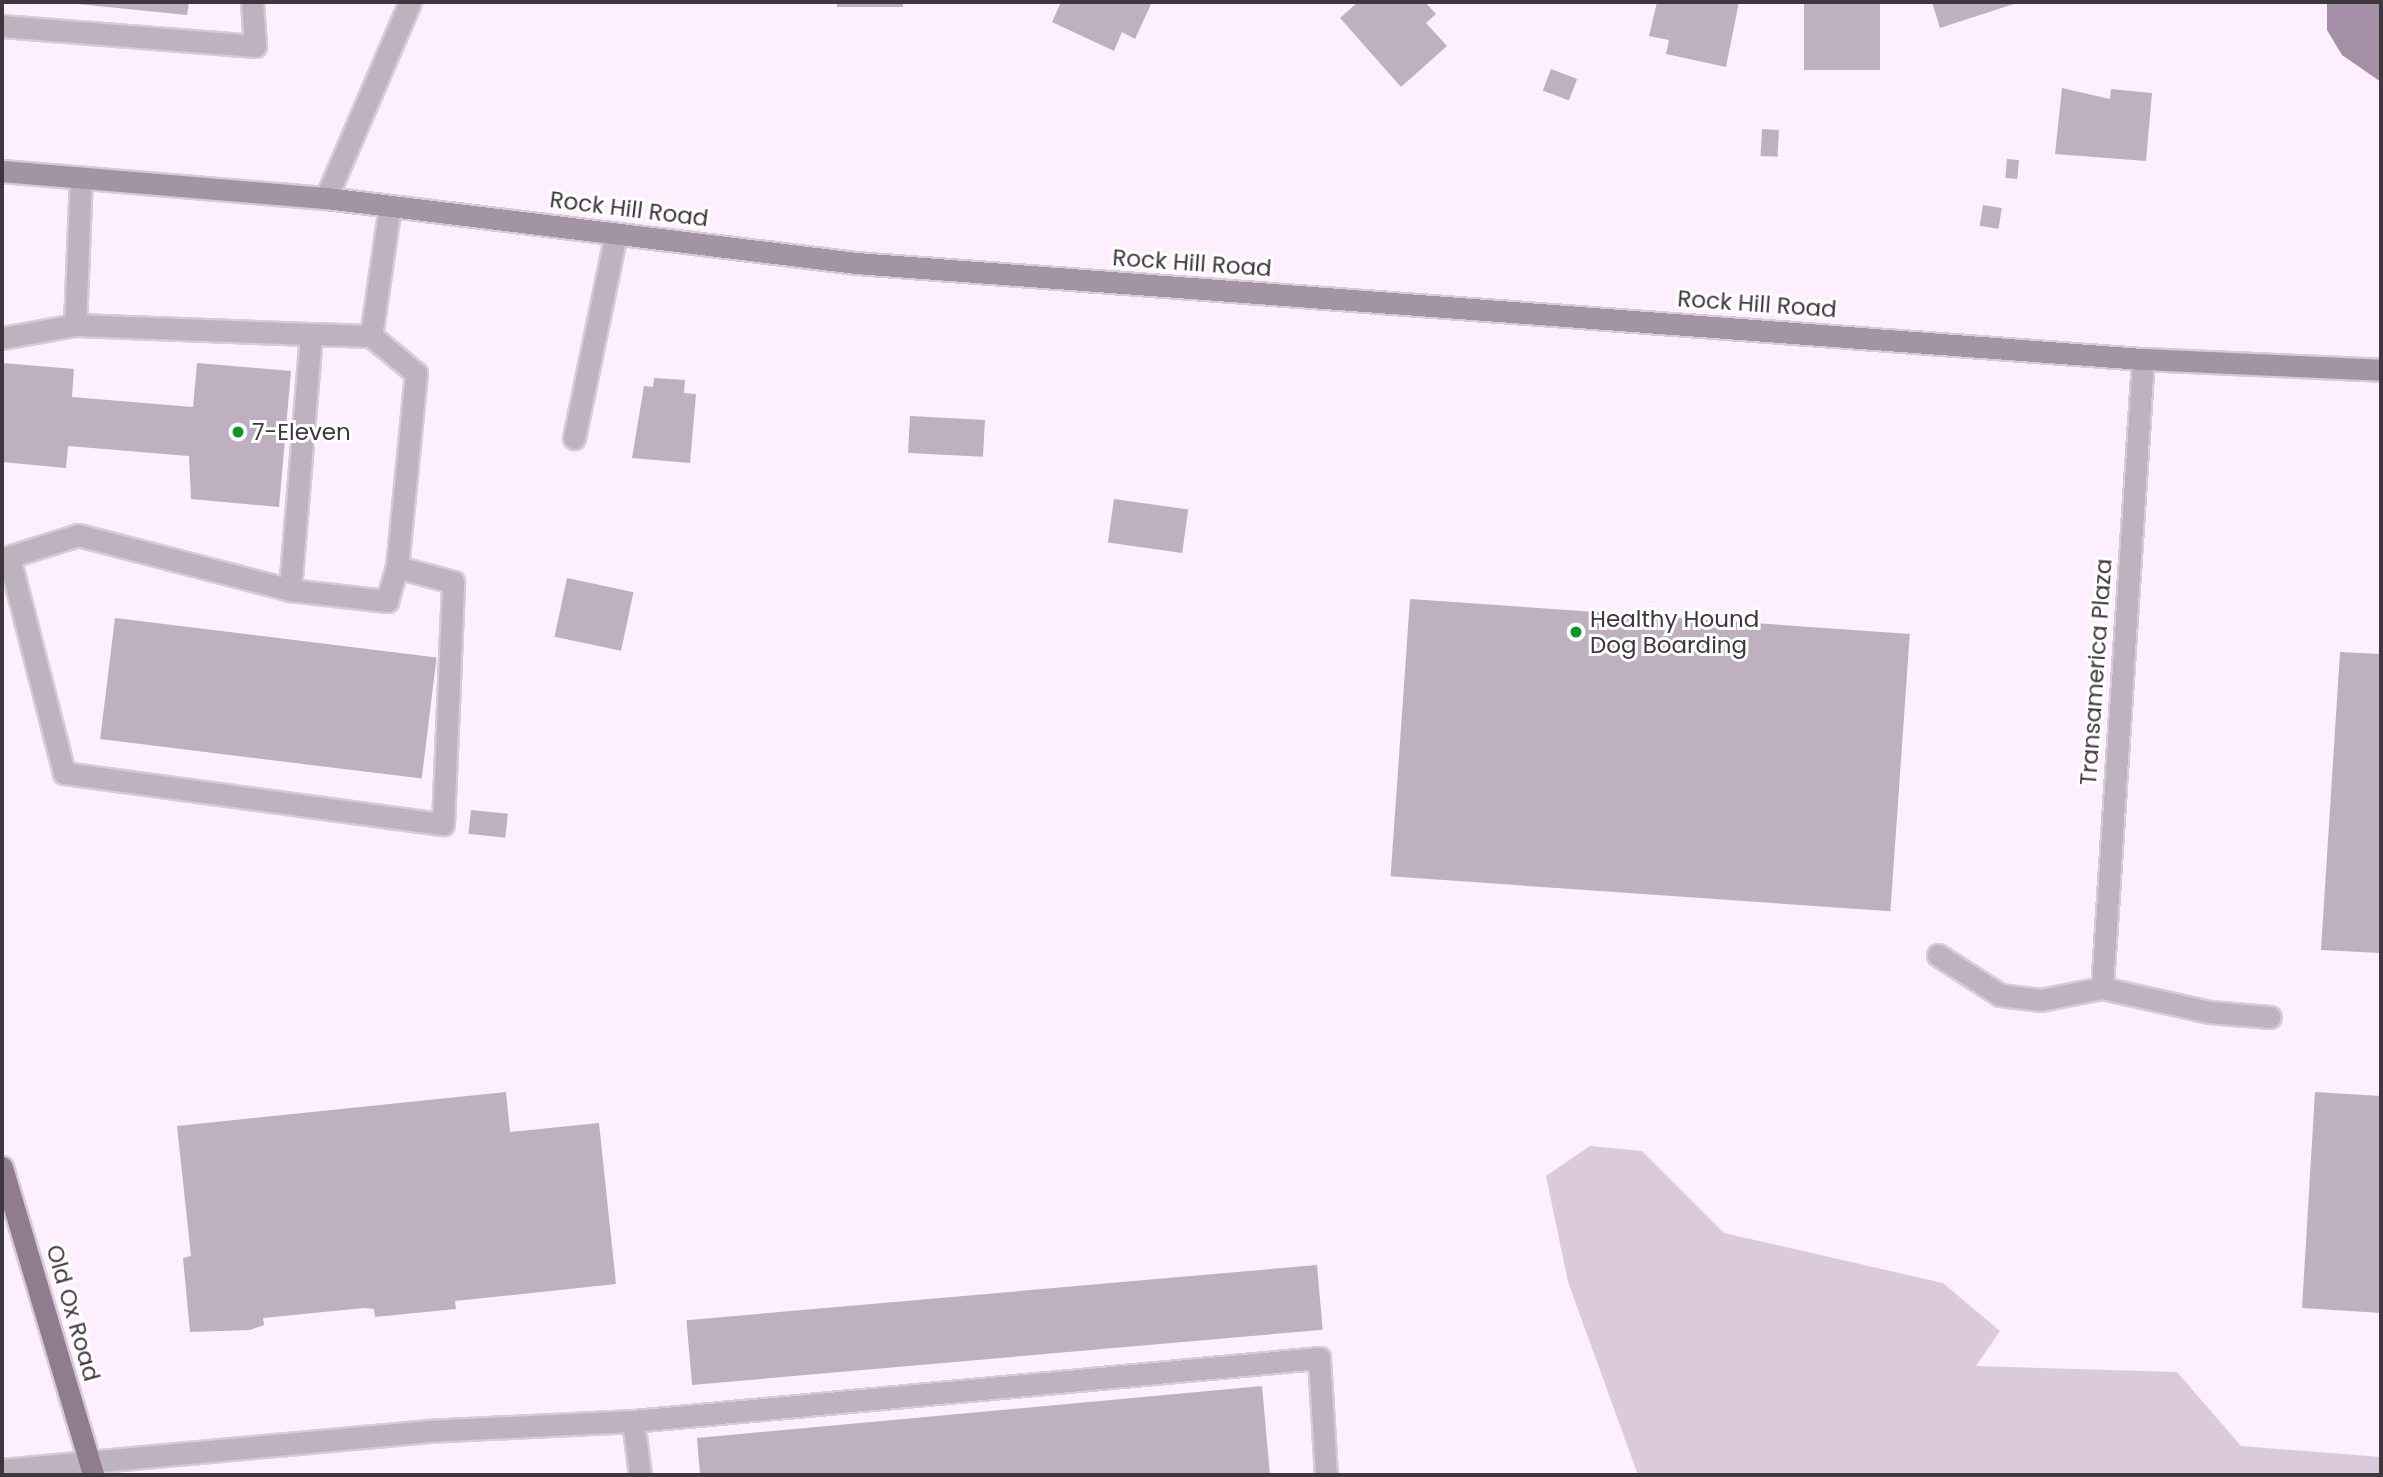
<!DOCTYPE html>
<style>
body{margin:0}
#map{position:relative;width:2383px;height:1477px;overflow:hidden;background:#feeffe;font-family:Poppins,sans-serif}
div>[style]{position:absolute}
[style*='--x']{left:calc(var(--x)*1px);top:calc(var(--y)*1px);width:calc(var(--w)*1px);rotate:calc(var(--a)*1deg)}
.green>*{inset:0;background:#dbcadc}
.water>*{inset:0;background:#a58fa6}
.building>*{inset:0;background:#beb0be;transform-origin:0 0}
.roads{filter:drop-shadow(2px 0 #d8cad8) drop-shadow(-2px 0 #d8cad8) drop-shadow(0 2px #d8cad8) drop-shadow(0 -2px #d8cad8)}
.lane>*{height:21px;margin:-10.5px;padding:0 10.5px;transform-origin:10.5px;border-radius:10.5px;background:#bdb3be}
.street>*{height:21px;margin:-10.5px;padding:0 10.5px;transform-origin:10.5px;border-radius:10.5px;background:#bdb3be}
.secondary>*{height:21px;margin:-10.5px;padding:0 10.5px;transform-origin:10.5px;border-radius:10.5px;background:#a294a3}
.primary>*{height:21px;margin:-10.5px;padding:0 10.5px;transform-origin:10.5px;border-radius:10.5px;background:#8f7d8f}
.dots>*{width:19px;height:19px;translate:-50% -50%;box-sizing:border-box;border:4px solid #fff;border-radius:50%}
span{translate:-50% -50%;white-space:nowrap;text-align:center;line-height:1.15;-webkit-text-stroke:6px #fff;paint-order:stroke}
.street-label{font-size:23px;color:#3e383e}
.poi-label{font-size:23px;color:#3e383e}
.left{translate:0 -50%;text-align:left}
.frame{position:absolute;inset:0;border:4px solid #3e383e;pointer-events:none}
</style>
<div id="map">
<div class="green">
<div style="clip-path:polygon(1590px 1146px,1642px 1151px,1724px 1233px,1943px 1283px,2000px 1331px,1976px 1366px,2177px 1372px,2241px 1446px,2381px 1457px,2381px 1475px,1638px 1475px,1568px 1282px,1546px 1176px)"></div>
</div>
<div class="water">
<div style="clip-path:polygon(2327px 2px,2381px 2px,2381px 82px,2342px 55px,2327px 30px)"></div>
</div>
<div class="building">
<div style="clip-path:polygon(58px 2px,189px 2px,187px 15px)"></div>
<div style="left:837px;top:2px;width:66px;height:5px"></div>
<div style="clip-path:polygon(1061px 2px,1152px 2px,1135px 39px,1122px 32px,1114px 51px,1052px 22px)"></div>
<div style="clip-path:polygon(1358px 2px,1425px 2px,1436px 14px,1426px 23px,1447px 46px,1401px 87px,1340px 18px)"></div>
<div style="clip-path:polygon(1657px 2px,1739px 2px,1726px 67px,1666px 54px,1669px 40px,1649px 36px)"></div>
<div style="left:1804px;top:2px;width:76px;height:68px"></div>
<div style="clip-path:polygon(1932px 2px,2020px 2px,1940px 28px)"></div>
<div style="left:1551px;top:69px;width:28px;height:23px;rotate:21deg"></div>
<div style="clip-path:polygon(2062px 88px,2110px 99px,2111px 89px,2152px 93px,2146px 161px,2055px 154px)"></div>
<div style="left:1762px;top:129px;width:17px;height:27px;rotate:3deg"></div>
<div style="left:2007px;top:159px;width:12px;height:19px;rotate:5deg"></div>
<div style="left:1983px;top:205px;width:19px;height:21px;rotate:9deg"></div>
<div style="clip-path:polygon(2px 363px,74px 369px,72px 397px,193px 407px,197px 363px,291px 371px,279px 507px,191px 499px,189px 456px,68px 446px,66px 468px,2px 462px)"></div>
<div style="clip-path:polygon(654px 378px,685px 380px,684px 393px,696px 394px,690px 463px,632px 458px,644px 386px,653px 387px)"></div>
<div style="left:910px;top:416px;width:75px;height:37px;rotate:3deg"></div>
<div style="left:1114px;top:499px;width:75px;height:44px;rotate:8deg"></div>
<div style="left:567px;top:578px;width:68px;height:60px;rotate:12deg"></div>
<div style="left:1410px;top:599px;width:501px;height:278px;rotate:4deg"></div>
<div style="left:115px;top:618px;width:324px;height:122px;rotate:7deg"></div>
<div style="clip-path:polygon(2340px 652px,2381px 654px,2381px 953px,2321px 950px)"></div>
<div style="left:471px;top:810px;width:37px;height:24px;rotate:6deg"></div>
<div style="clip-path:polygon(506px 1092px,510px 1132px,599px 1123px,616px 1284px,455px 1301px,456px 1309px,375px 1317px,374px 1309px,364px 1308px,263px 1318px,264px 1325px,250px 1330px,190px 1332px,183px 1258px,191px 1256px,177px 1126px)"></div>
<div style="clip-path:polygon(2315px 1092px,2381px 1096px,2381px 1313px,2302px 1308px)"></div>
<div style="left:1317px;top:1265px;width:65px;height:633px;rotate:85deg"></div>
<div style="clip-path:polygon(1262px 1386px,1270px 1475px,700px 1475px,697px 1438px)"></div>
</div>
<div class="roads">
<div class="lane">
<div style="--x:2;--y:26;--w:254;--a:4.5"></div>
<div style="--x:255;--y:46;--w:44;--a:-93.9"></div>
<div style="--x:326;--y:198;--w:213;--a:-66.8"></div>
<div style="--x:75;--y:325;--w:148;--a:-87.7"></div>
<div style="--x:371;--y:336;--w:60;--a:-178.1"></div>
<div style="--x:311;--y:334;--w:257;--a:94.7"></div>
<div style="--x:290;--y:590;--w:98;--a:6.5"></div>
<div style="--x:387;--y:601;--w:35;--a:-74"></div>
<div style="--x:397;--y:567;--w:195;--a:-84.4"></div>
<div style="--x:416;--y:373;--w:58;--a:-140.6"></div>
<div style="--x:371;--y:336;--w:131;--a:-81.7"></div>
<div style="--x:2;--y:338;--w:74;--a:-10.1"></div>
<div style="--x:75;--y:325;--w:236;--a:2.2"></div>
<div style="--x:574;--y:438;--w:208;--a:-78.4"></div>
<div style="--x:9;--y:557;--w:223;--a:75.7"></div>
<div style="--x:64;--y:773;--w:382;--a:7.7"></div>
<div style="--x:443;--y:824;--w:242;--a:-87.6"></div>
<div style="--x:453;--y:582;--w:58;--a:-165"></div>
<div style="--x:2;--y:559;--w:80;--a:-17.5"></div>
<div style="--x:78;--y:535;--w:219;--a:14.5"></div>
<div style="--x:1938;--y:955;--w:74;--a:32.8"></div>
<div style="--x:2000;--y:995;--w:40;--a:7.1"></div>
<div style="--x:2040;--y:1000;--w:63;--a:-11"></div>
<div style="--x:2102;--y:988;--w:110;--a:12.6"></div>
<div style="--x:2209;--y:1012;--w:61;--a:4.7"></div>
<div style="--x:2102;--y:988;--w:630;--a:-86.27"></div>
<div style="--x:633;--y:1421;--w:54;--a:82.6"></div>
<div style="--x:89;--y:1462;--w:339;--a:-5.2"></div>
<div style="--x:427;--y:1431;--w:206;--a:-2.8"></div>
<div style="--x:633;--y:1421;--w:689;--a:-5.25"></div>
<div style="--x:1319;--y:1358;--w:117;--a:86.6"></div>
</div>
<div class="street">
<div style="--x:2;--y:1470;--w:87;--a:-5.3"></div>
</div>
<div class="secondary">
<div style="--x:2;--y:171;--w:325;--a:4.8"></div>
<div style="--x:326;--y:198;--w:534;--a:6.99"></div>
<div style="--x:856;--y:263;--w:1291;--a:4.27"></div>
<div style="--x:2143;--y:359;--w:238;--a:2.6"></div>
</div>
<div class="primary">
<div style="--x:2;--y:1167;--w:321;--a:73.5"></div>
</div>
</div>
<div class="dots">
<div style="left:238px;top:432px;background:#0d962c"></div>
<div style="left:1576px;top:632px;background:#0d962c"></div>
</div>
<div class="street-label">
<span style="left:629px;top:209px;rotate:7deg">Rock Hill Road</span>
<span style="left:1192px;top:263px;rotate:4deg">Rock Hill Road</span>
<span style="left:1757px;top:304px;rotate:4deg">Rock Hill Road</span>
<span style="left:2096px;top:672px;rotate:-86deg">Transamerica Plaza</span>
<span style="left:73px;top:1313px;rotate:74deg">Old Ox Road</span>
</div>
<div class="poi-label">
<span class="left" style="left:252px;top:432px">7-Eleven</span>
<span class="left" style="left:1590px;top:632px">Healthy Hound<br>Dog Boarding</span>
</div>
<div class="frame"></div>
</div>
